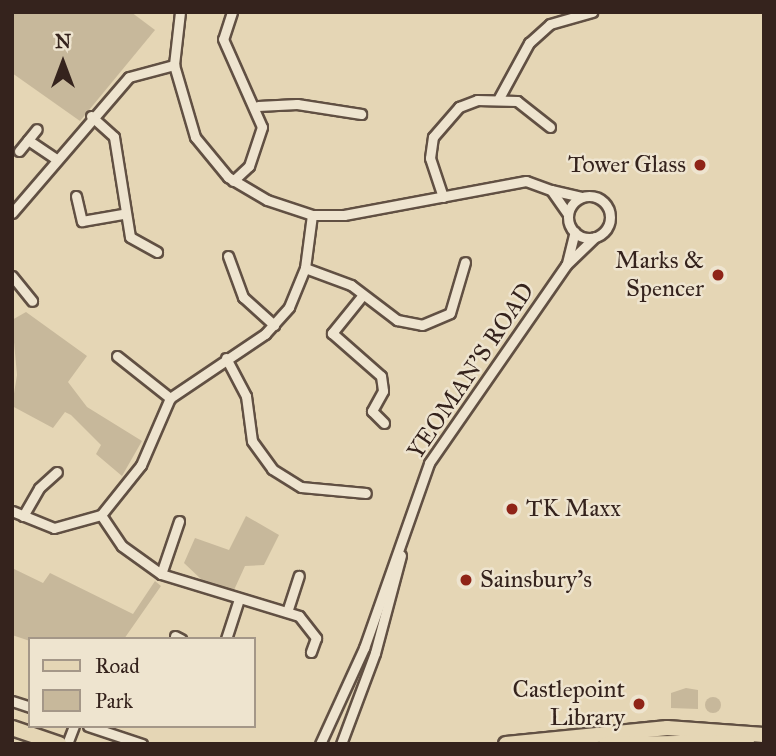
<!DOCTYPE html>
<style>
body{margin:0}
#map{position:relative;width:776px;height:756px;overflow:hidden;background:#e5d6b5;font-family:"IM FELL Great Primer",serif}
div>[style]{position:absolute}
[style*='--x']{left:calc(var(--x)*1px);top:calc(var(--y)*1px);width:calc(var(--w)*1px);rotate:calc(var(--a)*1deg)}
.green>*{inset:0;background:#c7b89b}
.round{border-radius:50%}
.roads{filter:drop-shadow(2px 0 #615043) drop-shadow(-2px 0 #615043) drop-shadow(0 2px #615043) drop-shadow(0 -2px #615043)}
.street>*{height:9px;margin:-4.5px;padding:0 4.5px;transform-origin:4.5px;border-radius:4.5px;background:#eee4cf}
.street>.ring{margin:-4.5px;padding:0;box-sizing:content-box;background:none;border:9px solid #eee4cf;border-radius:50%}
.primary>*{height:14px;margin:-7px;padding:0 7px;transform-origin:7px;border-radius:7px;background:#e5d6b5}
.dots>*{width:19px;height:19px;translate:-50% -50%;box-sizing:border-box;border:4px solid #eee4cf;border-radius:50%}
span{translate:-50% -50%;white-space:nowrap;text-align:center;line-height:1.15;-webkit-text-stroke:5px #eee4cf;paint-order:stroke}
.poi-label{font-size:24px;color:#35231d}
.right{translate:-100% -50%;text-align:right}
.left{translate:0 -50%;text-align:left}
.street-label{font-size:24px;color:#35231d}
.frame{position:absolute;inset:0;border:14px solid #35231d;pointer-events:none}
.legend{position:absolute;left:28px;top:637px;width:228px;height:91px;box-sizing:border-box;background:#eee4cf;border:2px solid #a49788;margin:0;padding:9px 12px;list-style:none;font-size:21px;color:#35231d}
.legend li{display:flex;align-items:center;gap:14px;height:35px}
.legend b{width:35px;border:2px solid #a49788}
.north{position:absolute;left:28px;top:28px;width:70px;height:70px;-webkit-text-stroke:5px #eee4cf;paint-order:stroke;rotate:0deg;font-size:19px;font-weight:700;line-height:28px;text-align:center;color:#35231d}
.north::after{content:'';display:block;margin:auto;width:24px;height:32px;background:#35231d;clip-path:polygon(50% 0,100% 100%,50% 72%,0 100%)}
</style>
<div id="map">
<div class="green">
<div style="clip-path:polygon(12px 12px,131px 12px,155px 30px,80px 121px,12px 73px)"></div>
<div style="clip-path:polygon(26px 312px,87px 356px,68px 382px,87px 407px,142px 441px,122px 476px,96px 454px,101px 445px,71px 415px,65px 412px,53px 428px,12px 406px,17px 375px,12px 320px)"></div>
<div style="clip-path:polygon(246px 516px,279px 535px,264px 565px,245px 566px,234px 590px,203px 581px,184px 563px,195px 538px,229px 550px)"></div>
<div style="clip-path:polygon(12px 568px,43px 583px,50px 573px,133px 614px,155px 581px,161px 586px,124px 639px,30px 641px,12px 635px)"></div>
<div style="clip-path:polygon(686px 688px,698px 690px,698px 709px,671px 708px,671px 693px)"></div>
<div class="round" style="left:705px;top:697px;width:16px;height:16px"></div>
</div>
<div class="roads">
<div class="street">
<div style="--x:180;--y:12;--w:53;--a:96.5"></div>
<div style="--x:174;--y:65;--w:75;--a:73.7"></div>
<div style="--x:195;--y:137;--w:52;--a:50.5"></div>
<div style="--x:228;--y:177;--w:45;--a:30.5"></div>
<div style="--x:267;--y:200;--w:47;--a:18.4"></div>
<div style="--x:312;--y:215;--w:32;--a:0"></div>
<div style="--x:344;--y:215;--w:185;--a:-10.6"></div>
<div style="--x:526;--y:181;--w:27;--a:20"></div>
<div style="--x:551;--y:190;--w:29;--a:55"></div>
<div style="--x:232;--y:12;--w:28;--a:108"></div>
<div style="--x:223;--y:39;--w:96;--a:66.1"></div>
<div style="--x:262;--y:127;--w:41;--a:108.4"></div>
<div style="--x:249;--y:166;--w:22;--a:137"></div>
<div style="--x:499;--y:98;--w:63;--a:-61.4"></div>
<div style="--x:529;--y:43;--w:28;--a:-42"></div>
<div style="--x:550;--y:24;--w:44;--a:-15.9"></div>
<div style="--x:258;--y:106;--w:39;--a:-3"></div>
<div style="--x:297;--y:104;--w:65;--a:8.9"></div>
<div style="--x:91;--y:116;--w:31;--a:42"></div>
<div style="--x:114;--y:137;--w:101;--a:80.9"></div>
<div style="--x:130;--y:237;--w:31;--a:29"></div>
<div style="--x:28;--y:140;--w:34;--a:34"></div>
<div style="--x:19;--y:151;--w:28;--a:-51"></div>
<div style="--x:551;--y:190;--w:31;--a:13"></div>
<div style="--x:76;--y:196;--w:26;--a:77"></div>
<div style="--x:82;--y:221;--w:41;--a:-9.9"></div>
<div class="ring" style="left:568px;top:196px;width:33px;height:33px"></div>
<div style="--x:443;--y:197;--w:41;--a:-108.4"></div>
<div style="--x:430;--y:158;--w:21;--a:-82"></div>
<div style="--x:433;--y:137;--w:40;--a:-49"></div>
<div style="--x:459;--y:107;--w:19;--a:-21"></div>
<div style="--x:477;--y:100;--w:40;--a:1.4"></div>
<div style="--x:517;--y:101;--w:42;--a:38.2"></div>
<div style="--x:12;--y:213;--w:179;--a:-49.3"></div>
<div style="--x:129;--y:77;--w:47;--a:-14.9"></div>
<div style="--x:228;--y:256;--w:44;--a:69.9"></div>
<div style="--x:243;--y:297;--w:42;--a:42.1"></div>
<div style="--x:567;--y:263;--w:32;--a:-76"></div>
<div style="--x:305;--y:268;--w:49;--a:20.3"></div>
<div style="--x:351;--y:285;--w:58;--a:37.3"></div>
<div style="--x:397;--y:320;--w:25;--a:11"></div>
<div style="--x:422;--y:325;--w:30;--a:-23"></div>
<div style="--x:450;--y:313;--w:53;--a:-73.6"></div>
<div style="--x:12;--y:276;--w:32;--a:51"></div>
<div style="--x:362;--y:296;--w:48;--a:129"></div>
<div style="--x:332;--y:333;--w:65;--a:41.3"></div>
<div style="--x:381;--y:376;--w:15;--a:82"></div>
<div style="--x:383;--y:391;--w:23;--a:119"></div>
<div style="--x:372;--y:411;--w:17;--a:45"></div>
<div style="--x:117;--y:356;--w:68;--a:38.4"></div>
<div style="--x:226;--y:358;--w:43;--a:62.2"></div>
<div style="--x:246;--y:396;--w:45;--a:82.4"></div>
<div style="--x:252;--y:441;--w:34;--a:54"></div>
<div style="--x:272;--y:469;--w:34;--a:32"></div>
<div style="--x:301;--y:487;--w:65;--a:5.3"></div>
<div style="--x:12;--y:511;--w:45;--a:22"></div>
<div style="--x:54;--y:528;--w:49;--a:-15.5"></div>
<div style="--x:101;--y:515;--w:64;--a:-51.3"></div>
<div style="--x:141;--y:465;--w:73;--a:-66.6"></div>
<div style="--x:170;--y:398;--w:115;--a:-34"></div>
<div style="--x:265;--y:334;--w:36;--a:-48"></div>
<div style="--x:289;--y:307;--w:42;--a:-67.7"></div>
<div style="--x:305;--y:268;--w:53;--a:-82.5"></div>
<div style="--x:101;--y:515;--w:37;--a:56"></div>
<div style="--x:122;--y:546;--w:48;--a:35.7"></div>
<div style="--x:161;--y:574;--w:144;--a:16.9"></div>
<div style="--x:299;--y:616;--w:28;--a:52"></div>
<div style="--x:316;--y:638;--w:15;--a:110"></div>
<div style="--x:23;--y:516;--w:32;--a:-60"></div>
<div style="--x:39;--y:488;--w:24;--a:-42"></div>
<div style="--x:161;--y:574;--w:56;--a:-71.2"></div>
<div style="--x:287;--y:612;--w:38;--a:-72"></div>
<div style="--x:175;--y:636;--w:7;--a:27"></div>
<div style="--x:226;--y:639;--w:39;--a:-72"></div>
<div style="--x:12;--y:701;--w:19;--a:18"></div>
<div style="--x:88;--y:726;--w:57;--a:18.4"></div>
<div style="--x:67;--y:744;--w:19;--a:-69"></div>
<div style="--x:320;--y:744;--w:106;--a:-65.4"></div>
<div style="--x:364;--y:648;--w:196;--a:-70.6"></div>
<div style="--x:429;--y:463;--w:241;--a:-55.3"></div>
<div style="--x:566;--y:265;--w:40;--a:-44"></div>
<div style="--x:341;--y:744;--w:97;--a:-69.5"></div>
<div style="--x:375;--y:653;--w:101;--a:-75.1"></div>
</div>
<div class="primary">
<div style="--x:12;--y:728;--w:50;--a:18.8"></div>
<div style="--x:506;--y:744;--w:162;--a:-5.7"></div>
<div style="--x:667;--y:728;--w:97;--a:4.1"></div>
<div style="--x:606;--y:744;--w:141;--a:-0.8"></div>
</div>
</div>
<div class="dots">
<div style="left:700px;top:165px;background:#8f2418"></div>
<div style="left:718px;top:275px;background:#8f2418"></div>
<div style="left:512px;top:509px;background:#8f2418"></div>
<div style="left:466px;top:580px;background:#8f2418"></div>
<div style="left:639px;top:704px;background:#8f2418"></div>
</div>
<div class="poi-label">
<span class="right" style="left:686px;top:165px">Tower Glass</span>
<span class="right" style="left:704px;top:275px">Marks &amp;<br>Spencer</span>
<span class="left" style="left:526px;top:509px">TK Maxx</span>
<span class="left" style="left:480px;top:580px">Sainsbury's</span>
<span class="right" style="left:625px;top:704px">Castlepoint<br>Library</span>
</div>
<div class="street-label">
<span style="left:471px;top:371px;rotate:-56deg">YEOMAN'S ROAD</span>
</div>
<div class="frame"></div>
<ul class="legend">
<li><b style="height:9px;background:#e5d6b5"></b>Road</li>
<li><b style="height:19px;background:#c7b89b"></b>Park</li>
</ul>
<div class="north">N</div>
</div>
